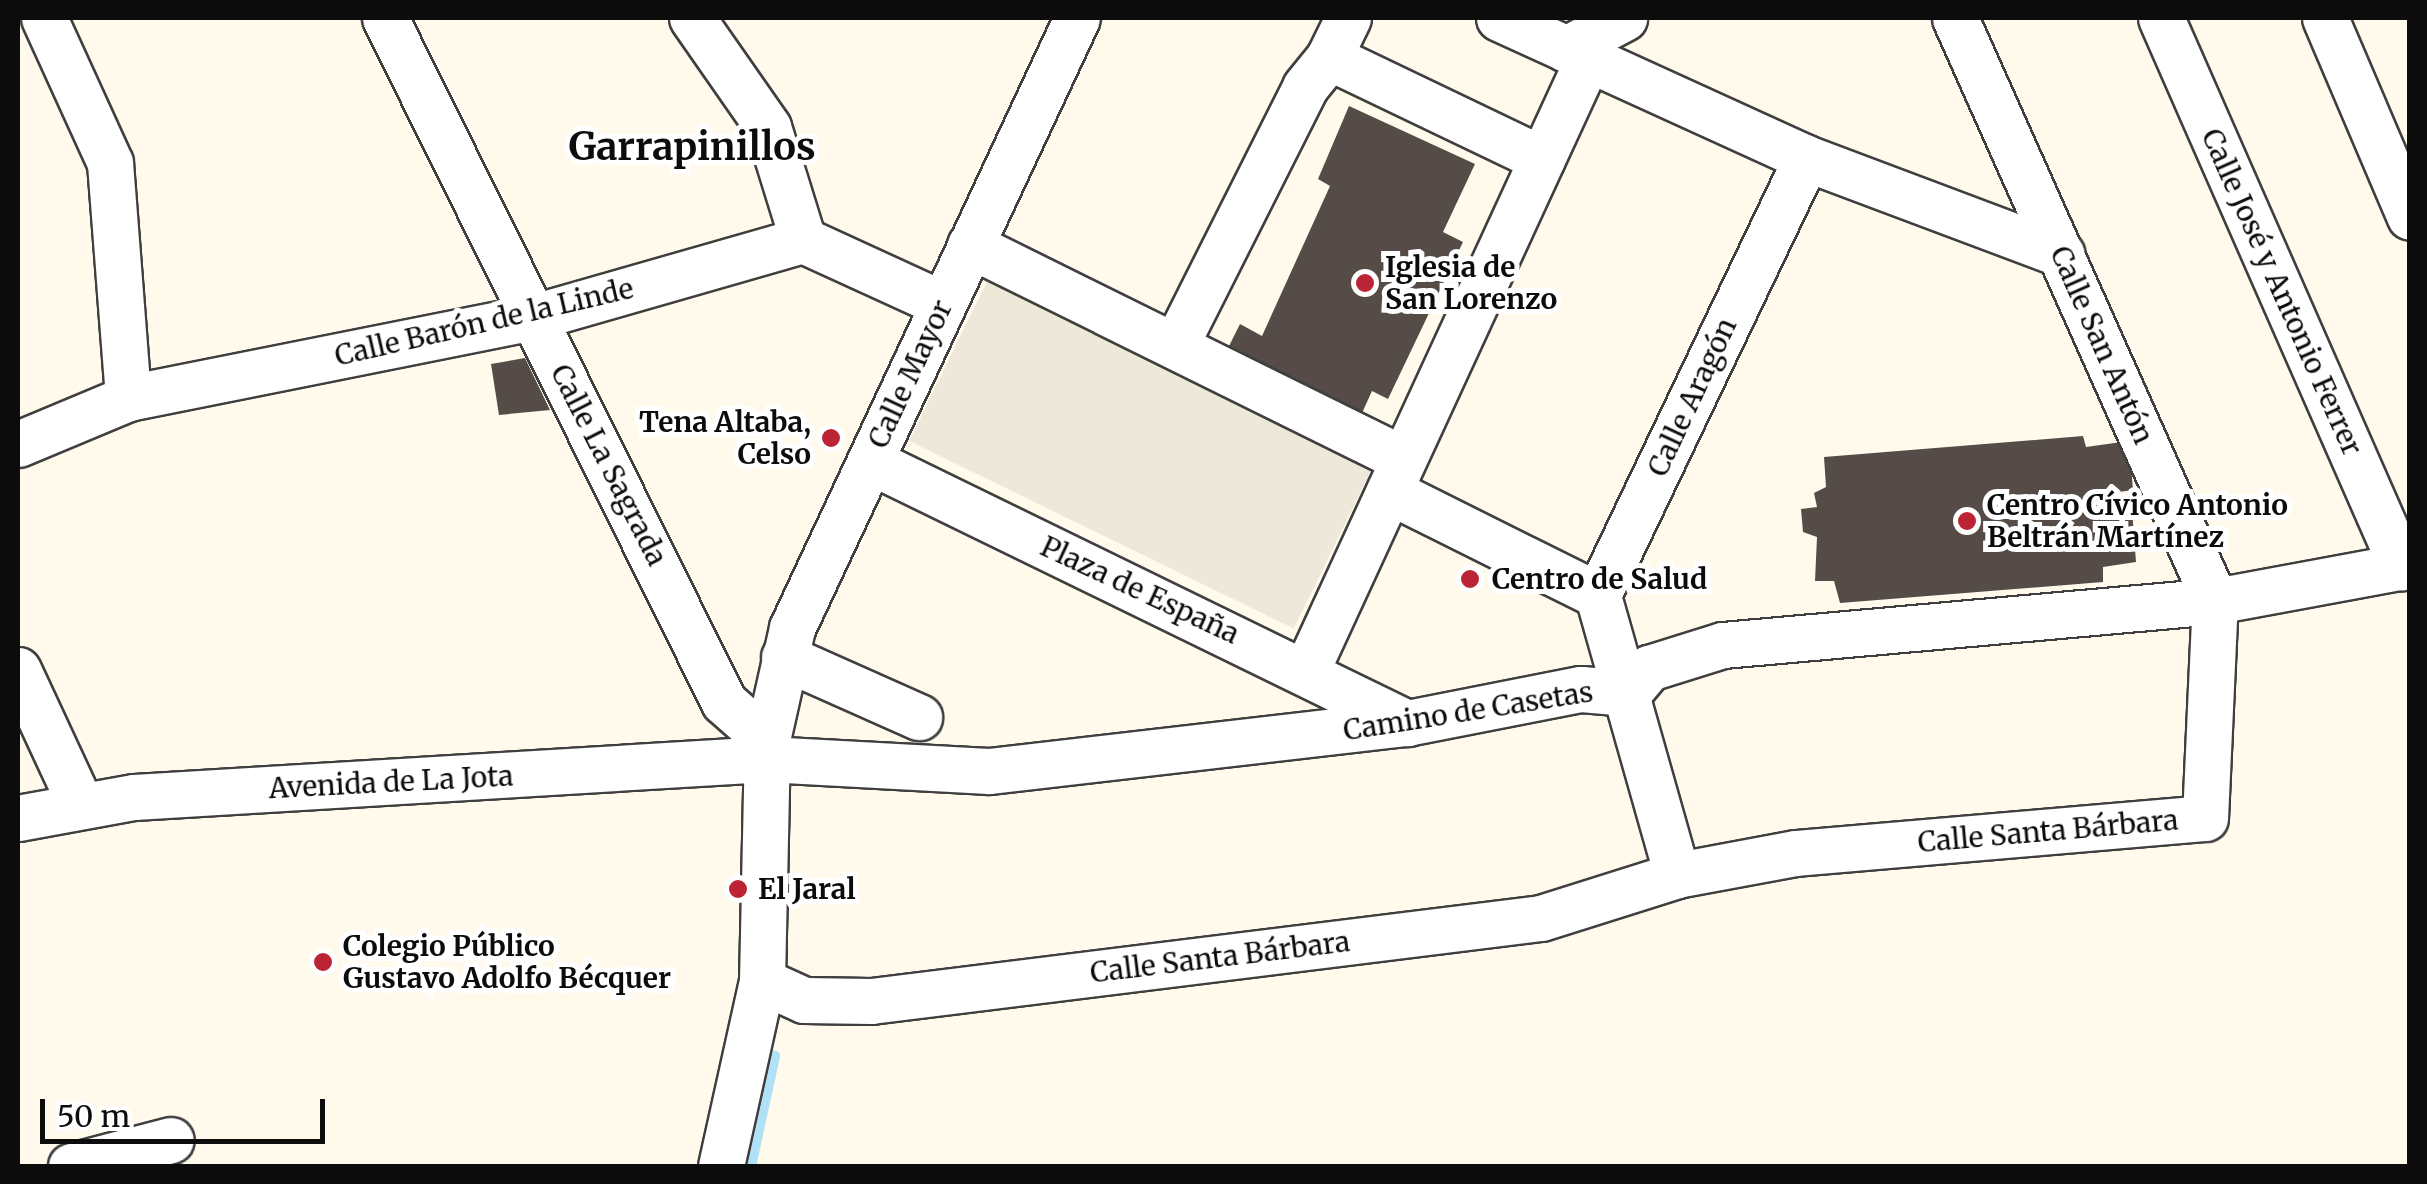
<!DOCTYPE html>
<meta charset="utf-8">
<style>
body{margin:0}
#map{position:relative;width:2427px;height:1184px;overflow:hidden;background:#fffaeb;font-family:Merriweather,serif}
div>[style]{position:absolute}
[style*='--x']{left:calc(var(--x)*1px);top:calc(var(--y)*1px);width:calc(var(--w)*1px);rotate:calc(var(--a)*1deg)}
.plaza>*{inset:0;background:#eee8db;transform-origin:0 0}
.stream>*{height:11px;margin:-5.5px;padding:0 5.5px;transform-origin:5.5px;border-radius:5.5px;background:#b0e1f6}
.building>*{inset:0;background:#554c48}
.roads{filter:drop-shadow(2px 0 #3f3f3f) drop-shadow(-2px 0 #3f3f3f) drop-shadow(0 2px #3f3f3f) drop-shadow(0 -2px #3f3f3f)}
.street>*{height:45px;margin:-22.5px;padding:0 22.5px;transform-origin:22.5px;border-radius:22.5px;background:#fff}
.dots>*{width:28px;height:28px;translate:-50% -50%;box-sizing:border-box;border:5px solid #fff;border-radius:50%}
span{translate:-50% -50%;white-space:nowrap;text-align:center;line-height:1.15;-webkit-text-stroke:10px #fff;paint-order:stroke}
.poi-label{font-size:28px;color:#0c0c0c;font-weight:700}
.left{translate:0 -50%;text-align:left}
.right{translate:-100% -50%;text-align:right}
.street-label{font-size:28px;color:#0c0c0c}
.district-label{font-size:38px;color:#0c0c0c;font-weight:700}
.frame{position:absolute;inset:0;border:20px solid #0c0c0c;pointer-events:none}
.scale{position:absolute;left:40px;top:1099px;width:285px;height:45px;box-sizing:border-box;border:5px solid #0c0c0c;border-top:0;padding-left:12px;font-size:30px;line-height:35px;white-space:nowrap;color:#0c0c0c;-webkit-text-stroke:8px #fff;paint-order:stroke}
</style>
<div id="map">
<div class="plaza">
<div style="left:996px;top:263px;width:428px;height:198px;rotate:26deg"></div>
</div>
<div class="stream">
<div style="--x:750;--y:1166;--w:113;--a:-77.7"></div>
</div>
<div class="building">
<div style="clip-path:polygon(1349px 106px,1475px 164px,1443px 232px,1463px 242px,1388px 399px,1372px 391px,1362px 413px,1229px 346px,1240px 324px,1262px 336px,1330px 186px,1318px 179px)"></div>
<div style="clip-path:polygon(525px 358px,550px 410px,499px 415px,491px 364px)"></div>
<div style="clip-path:polygon(2083px 436px,2086px 447px,2129px 441px,2133px 490px,2104px 494px,2105px 511px,2132px 510px,2136px 562px,2103px 567px,2103px 582px,1840px 603px,1834px 581px,1815px 581px,1817px 537px,1803px 532px,1801px 509px,1817px 507px,1814px 493px,1826px 487px,1824px 457px)"></div>
</div>
<div class="roads">
<div class="street">
<div style="--x:44;--y:18;--w:159;--a:65.5"></div>
<div style="--x:110;--y:163;--w:236;--a:85.6"></div>
<div style="--x:385;--y:18;--w:763;--a:63.64"></div>
<div style="--x:724;--y:702;--w:57;--a:41.5"></div>
<div style="--x:692;--y:18;--w:133;--a:55.1"></div>
<div style="--x:768;--y:127;--w:118;--a:72.8"></div>
<div style="--x:1348;--y:18;--w:43;--a:116"></div>
<div style="--x:1329;--y:57;--w:236;--a:25.6"></div>
<div style="--x:1499;--y:18;--w:337;--a:24.5"></div>
<div style="--x:1806;--y:158;--w:273;--a:20.6"></div>
<div style="--x:2161;--y:18;--w:600;--a:66.3"></div>
<div style="--x:2325;--y:18;--w:216;--a:66.9"></div>
<div style="--x:1566;--y:49;--w:66;--a:-28.1"></div>
<div style="--x:970;--y:245;--w:483;--a:26.3"></div>
<div style="--x:1175;--y:346;--w:290;--a:-63.3"></div>
<div style="--x:1305;--y:87;--w:38;--a:-51"></div>
<div style="--x:18;--y:444;--w:119;--a:-22.7"></div>
<div style="--x:128;--y:398;--w:414;--a:-11.3"></div>
<div style="--x:534;--y:317;--w:280;--a:-16"></div>
<div style="--x:803;--y:240;--w:154;--a:24.6"></div>
<div style="--x:870;--y:461;--w:598;--a:26.01"></div>
<div style="--x:1389;--y:491;--w:233;--a:26.5"></div>
<div style="--x:784;--y:657;--w:148;--a:24"></div>
<div style="--x:1307;--y:669;--w:672;--a:-65.27"></div>
<div style="--x:18;--y:670;--w:150;--a:65.1"></div>
<div style="--x:1628;--y:693;--w:33;--a:-50"></div>
<div style="--x:1649;--y:668;--w:77;--a:-17.3"></div>
<div style="--x:1723;--y:645;--w:494;--a:-5.1"></div>
<div style="--x:2215;--y:601;--w:198;--a:-10.5"></div>
<div style="--x:18;--y:818;--w:118;--a:-10.3"></div>
<div style="--x:134;--y:797;--w:633;--a:-3.44"></div>
<div style="--x:766;--y:759;--w:223;--a:3.1"></div>
<div style="--x:989;--y:771;--w:421;--a:-6.6"></div>
<div style="--x:1407;--y:723;--w:177;--a:-11.1"></div>
<div style="--x:1581;--y:689;--w:47;--a:4.9"></div>
<div style="--x:1677;--y:875;--w:291;--a:-105.8"></div>
<div style="--x:1598;--y:595;--w:484;--a:-64.5"></div>
<div style="--x:762;--y:981;--w:46;--a:24.3"></div>
<div style="--x:804;--y:1000;--w:67;--a:0.9"></div>
<div style="--x:871;--y:1001;--w:675;--a:-7.06"></div>
<div style="--x:1541;--y:918;--w:143;--a:-17.5"></div>
<div style="--x:1677;--y:875;--w:121;--a:-10.5"></div>
<div style="--x:1796;--y:853;--w:410;--a:-4.9"></div>
<div style="--x:2205;--y:818;--w:217;--a:-87.4"></div>
<div style="--x:2215;--y:601;--w:638;--a:-114.04"></div>
<div style="--x:71;--y:1166;--w:103;--a:-14.6"></div>
<div style="--x:721;--y:1166;--w:189;--a:-77.5"></div>
<div style="--x:762;--y:981;--w:241;--a:-88.8"></div>
<div style="--x:767;--y:740;--w:115;--a:-77.4"></div>
<div style="--x:792;--y:628;--w:673;--a:-64.96"></div>
</div>
</div>
<div class="dots">
<div style="left:1365px;top:283px;background:#bc2436"></div>
<div style="left:831px;top:438px;background:#bc2436"></div>
<div style="left:1967px;top:521px;background:#bc2436"></div>
<div style="left:1470px;top:579px;background:#bc2436"></div>
<div style="left:738px;top:889px;background:#bc2436"></div>
<div style="left:323px;top:962px;background:#bc2436"></div>
</div>
<div class="poi-label">
<span class="left" style="left:1385px;top:283px">Iglesia de<br>San Lorenzo</span>
<span class="right" style="left:811px;top:438px">Tena Altaba,<br>Celso</span>
<span class="left" style="left:1987px;top:521px">Centro Cívico Antonio<br>Beltrán Martínez</span>
<span class="left" style="left:1492px;top:579px">Centro de Salud</span>
<span class="left" style="left:758px;top:889px">El Jaral</span>
<span class="left" style="left:343px;top:962px">Colegio Público<br>Gustavo Adolfo Bécquer</span>
</div>
<div class="street-label">
<span style="left:2282px;top:292px;rotate:66deg">Calle José y Antonio Ferrer</span>
<span style="left:484px;top:322px;rotate:-13deg">Calle Barón de la Linde</span>
<span style="left:2102px;top:345px;rotate:66deg">Calle San Antón</span>
<span style="left:910px;top:374px;rotate:-65deg">Calle Mayor</span>
<span style="left:1692px;top:397px;rotate:-65deg">Calle Aragón</span>
<span style="left:609px;top:465px;rotate:63deg">Calle La Sagrada</span>
<span style="left:1140px;top:590px;rotate:25deg">Plaza de España</span>
<span style="left:1468px;top:711px;rotate:-9deg">Camino de Casetas</span>
<span style="left:391px;top:782px;rotate:-3deg">Avenida de La Jota</span>
<span style="left:2048px;top:831px;rotate:-5deg">Calle Santa Bárbara</span>
<span style="left:1220px;top:957px;rotate:-7deg">Calle Santa Bárbara</span>
</div>
<div class="district-label">
<span style="left:692px;top:147px">Garrapinillos</span>
</div>
<div class="frame"></div>
<div class="scale">50 m</div>
</div>
